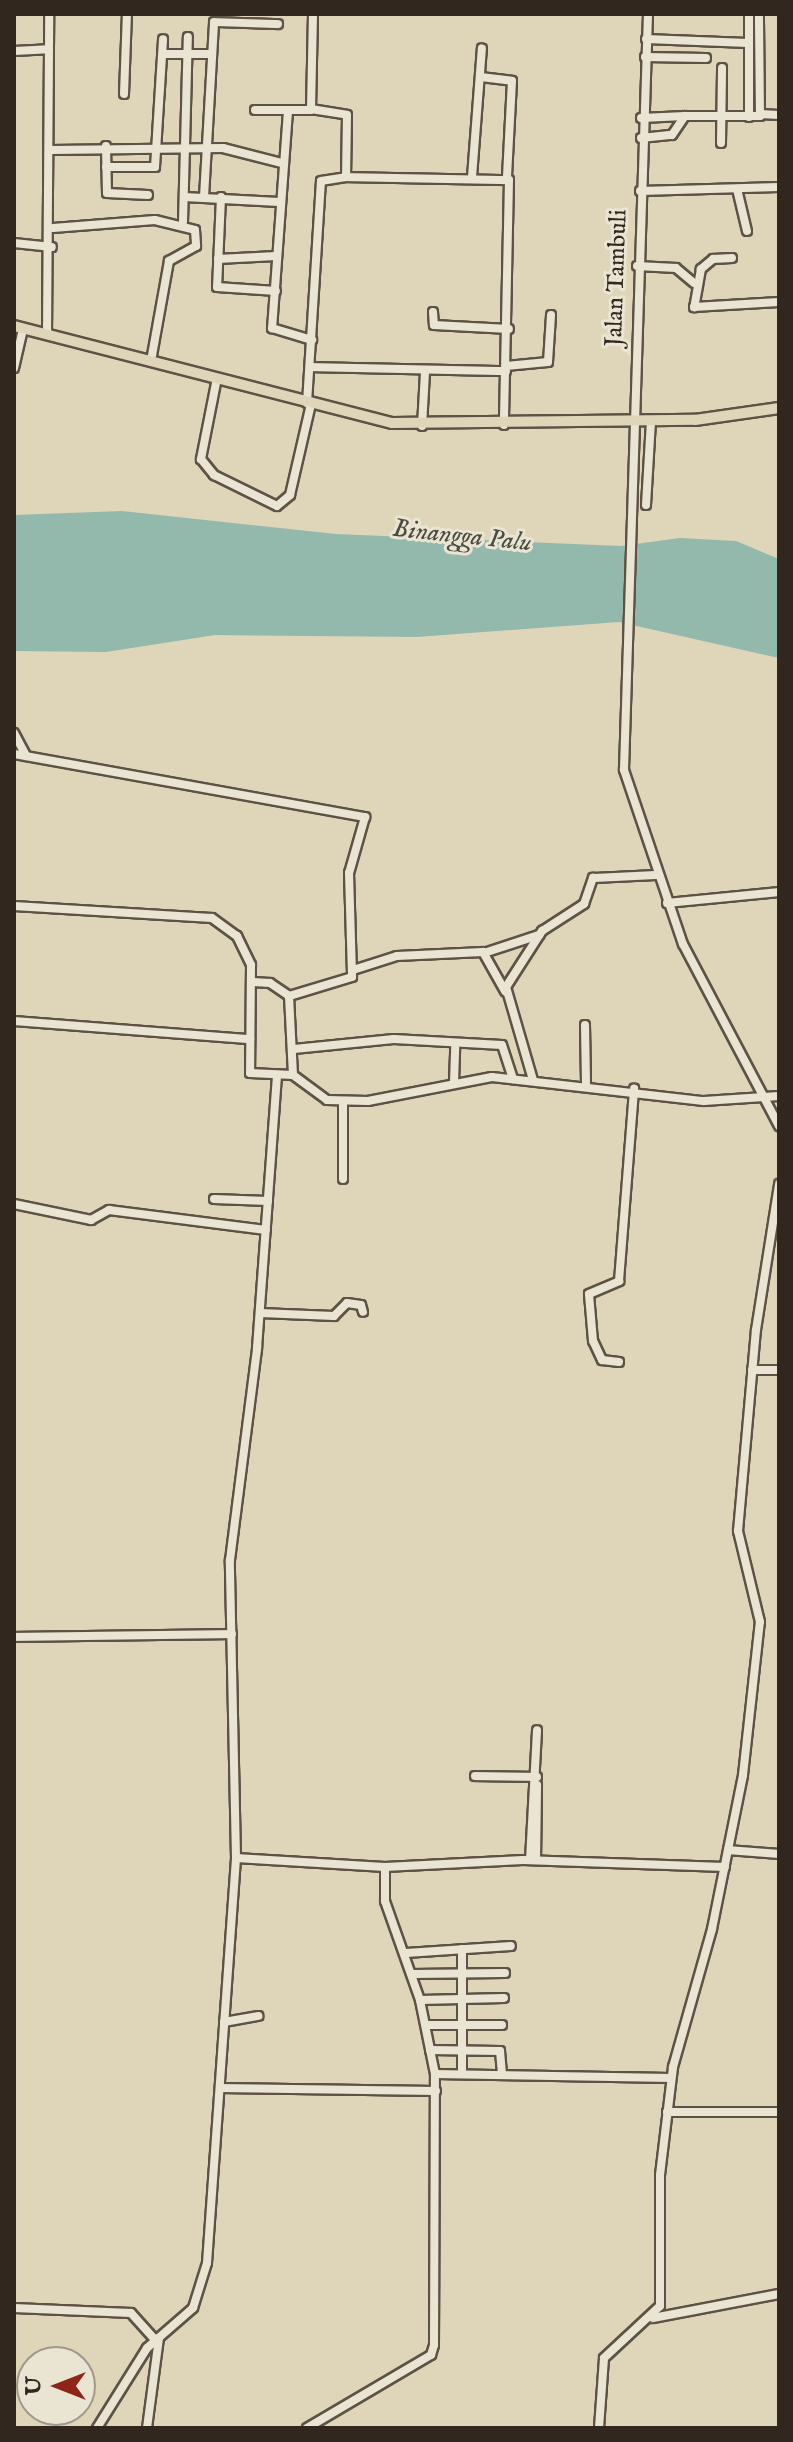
<!DOCTYPE html>
<style>
body{margin:0}
#map{position:relative;width:793px;height:2442px;overflow:hidden;background:#dfd5b9;font-family:"IM FELL English",serif}
div>[style]{position:absolute}
[style*='--x']{left:calc(var(--x)*1px);top:calc(var(--y)*1px);width:calc(var(--w)*1px);rotate:calc(var(--a)*1deg)}
.water>*{inset:0;background:#93b9ad}
.roads{filter:drop-shadow(2px 0 #5d5245) drop-shadow(-2px 0 #5d5245) drop-shadow(0 2px #5d5245) drop-shadow(0 -2px #5d5245)}
.minor>*{height:8px;margin:-4px;padding:0 4px;transform-origin:4px;border-radius:4px;background:#eae4d2}
.major>*{height:10px;margin:-5px;padding:0 5px;transform-origin:5px;border-radius:5px;background:#dfd5b9}
span{translate:-50% -50%;white-space:nowrap;text-align:center;line-height:1.15;-webkit-text-stroke:6px #eae4d2;paint-order:stroke}
.street-label{font-size:24px;color:#32271e}
.water-label{font-size:26px;color:#4a4c42;font-style:italic}
.frame{position:absolute;inset:0;border:16px solid #32271e;pointer-events:none}
.north{position:absolute;left:16px;top:2346px;width:80px;height:80px;box-sizing:border-box;background:#eae4d2;border:2px solid #a0988a;border-radius:50%;rotate:270deg;font-size:22px;font-weight:700;line-height:32px;text-align:center;color:#32271e}
.north::after{content:'';display:block;margin:auto;width:28px;height:36px;background:#8f2418;clip-path:polygon(50% 0,100% 100%,50% 72%,0 100%)}
</style>
<div id="map">
<div class="water">
<div style="clip-path:polygon(122px 511px,336px 534px,621px 546px,680px 538px,736px 541px,779px 559px,779px 658px,619px 622px,417px 637px,215px 635px,106px 652px,14px 651px,14px 515px)"></div>
</div>
<div class="roads">
<div class="minor">
<div style="--x:313;--y:14;--w:95;--a:91.2"></div>
<div style="--x:311;--y:109;--w:36;--a:9"></div>
<div style="--x:347;--y:115;--w:62;--a:90.9"></div>
<div style="--x:346;--y:177;--w:163;--a:1.1"></div>
<div style="--x:509;--y:180;--w:245;--a:91.2"></div>
<div style="--x:648;--y:14;--w:756;--a:91.82"></div>
<div style="--x:624;--y:770;--w:184;--a:71.3"></div>
<div style="--x:683;--y:944;--w:206;--a:62.2"></div>
<div style="--x:749;--y:14;--w:103;--a:90"></div>
<div style="--x:646;--y:39;--w:102;--a:2.2"></div>
<div style="--x:14;--y:51;--w:34;--a:-3"></div>
<div style="--x:163;--y:54;--w:48;--a:0"></div>
<div style="--x:645;--y:57;--w:61;--a:0.9"></div>
<div style="--x:481;--y:77;--w:31;--a:7"></div>
<div style="--x:512;--y:81;--w:97;--a:93"></div>
<div style="--x:124;--y:94;--w:80;--a:-87.9"></div>
<div style="--x:255;--y:110;--w:56;--a:0"></div>
<div style="--x:288;--y:111;--w:218;--a:94.2"></div>
<div style="--x:272;--y:328;--w:42;--a:16.7"></div>
<div style="--x:760;--y:114;--w:19;--a:3"></div>
<div style="--x:641;--y:118;--w:44;--a:-2.6"></div>
<div style="--x:641;--y:138;--w:31;--a:-6"></div>
<div style="--x:672;--y:135;--w:23;--a:-56"></div>
<div style="--x:685;--y:116;--w:75;--a:0"></div>
<div style="--x:760;--y:116;--w:102;--a:-90.6"></div>
<div style="--x:721;--y:143;--w:75;--a:-89.2"></div>
<div style="--x:106;--y:146;--w:47;--a:88.8"></div>
<div style="--x:107;--y:193;--w:41;--a:2.8"></div>
<div style="--x:51;--y:150;--w:172;--a:-0.7"></div>
<div style="--x:223;--y:148;--w:61;--a:14.3"></div>
<div style="--x:106;--y:167;--w:49;--a:0"></div>
<div style="--x:155;--y:167;--w:128;--a:-86.4"></div>
<div style="--x:472;--y:177;--w:129;--a:-85.6"></div>
<div style="--x:737;--y:189;--w:43;--a:76.6"></div>
<div style="--x:640;--y:191;--w:139;--a:-1.6"></div>
<div style="--x:184;--y:197;--w:95;--a:3"></div>
<div style="--x:204;--y:197;--w:175;--a:-86.7"></div>
<div style="--x:214;--y:22;--w:64;--a:1.8"></div>
<div style="--x:221;--y:197;--w:90;--a:92.5"></div>
<div style="--x:217;--y:287;--w:59;--a:3.9"></div>
<div style="--x:183;--y:222;--w:185;--a:-88.5"></div>
<div style="--x:53;--y:228;--w:102;--a:-4.5"></div>
<div style="--x:155;--y:220;--w:41;--a:14"></div>
<div style="--x:195;--y:230;--w:16;--a:86"></div>
<div style="--x:196;--y:246;--w:31;--a:151"></div>
<div style="--x:169;--y:261;--w:102;--a:100.2"></div>
<div style="--x:14;--y:243;--w:38;--a:6"></div>
<div style="--x:732;--y:258;--w:19;--a:177"></div>
<div style="--x:713;--y:259;--w:16;--a:140"></div>
<div style="--x:701;--y:269;--w:39;--a:100"></div>
<div style="--x:694;--y:307;--w:85;--a:-3.4"></div>
<div style="--x:218;--y:259;--w:58;--a:-3"></div>
<div style="--x:637;--y:266;--w:39;--a:3"></div>
<div style="--x:676;--y:268;--w:23;--a:40"></div>
<div style="--x:433;--y:312;--w:13;--a:86"></div>
<div style="--x:434;--y:325;--w:75;--a:3.1"></div>
<div style="--x:47;--y:335;--w:321;--a:-89.6"></div>
<div style="--x:506;--y:366;--w:42;--a:-5.4"></div>
<div style="--x:548;--y:362;--w:47;--a:-86.3"></div>
<div style="--x:311;--y:367;--w:195;--a:1.2"></div>
<div style="--x:14;--y:368;--w:40;--a:-77"></div>
<div style="--x:217;--y:378;--w:83;--a:101.2"></div>
<div style="--x:201;--y:459;--w:21;--a:51"></div>
<div style="--x:214;--y:475;--w:70;--a:26.2"></div>
<div style="--x:277;--y:506;--w:17;--a:-40"></div>
<div style="--x:290;--y:495;--w:93;--a:-77"></div>
<div style="--x:307;--y:403;--w:222;--a:-86.4"></div>
<div style="--x:321;--y:181;--w:25;--a:-9"></div>
<div style="--x:422;--y:426;--w:54;--a:-86.8"></div>
<div style="--x:646;--y:505;--w:84;--a:-86.6"></div>
<div style="--x:14;--y:733;--w:26;--a:62"></div>
<div style="--x:14;--y:754;--w:357;--a:10.2"></div>
<div style="--x:365;--y:817;--w:58;--a:105.9"></div>
<div style="--x:349;--y:873;--w:104;--a:88.3"></div>
<div style="--x:352;--y:977;--w:66;--a:163.2"></div>
<div style="--x:667;--y:903;--w:113;--a:-5.6"></div>
<div style="--x:14;--y:906;--w:198;--a:3.5"></div>
<div style="--x:212;--y:918;--w:31;--a:36"></div>
<div style="--x:237;--y:936;--w:32;--a:64"></div>
<div style="--x:251;--y:965;--w:108;--a:90.5"></div>
<div style="--x:250;--y:1073;--w:43;--a:2.7"></div>
<div style="--x:293;--y:1075;--w:42;--a:36.3"></div>
<div style="--x:327;--y:1100;--w:41;--a:1.4"></div>
<div style="--x:368;--y:1101;--w:126;--a:-11"></div>
<div style="--x:492;--y:1077;--w:213;--a:6.5"></div>
<div style="--x:704;--y:1101;--w:75;--a:-3.8"></div>
<div style="--x:487;--y:952;--w:55;--a:-18.1"></div>
<div style="--x:353;--y:970;--w:46;--a:-17.7"></div>
<div style="--x:397;--y:956;--w:86;--a:-2.7"></div>
<div style="--x:483;--y:952;--w:45;--a:60.6"></div>
<div style="--x:253;--y:982;--w:17;--a:3"></div>
<div style="--x:270;--y:983;--w:23;--a:34"></div>
<div style="--x:289;--y:996;--w:79;--a:87.1"></div>
<div style="--x:14;--y:1021;--w:237;--a:4.4"></div>
<div style="--x:585;--y:1025;--w:58;--a:89"></div>
<div style="--x:294;--y:1049;--w:100;--a:-5.7"></div>
<div style="--x:394;--y:1039;--w:108;--a:3.2"></div>
<div style="--x:502;--y:1045;--w:36;--a:72"></div>
<div style="--x:533;--y:1080;--w:97;--a:-106.2"></div>
<div style="--x:506;--y:987;--w:67;--a:-57.3"></div>
<div style="--x:542;--y:931;--w:50;--a:-32.7"></div>
<div style="--x:584;--y:904;--w:28;--a:-71"></div>
<div style="--x:593;--y:878;--w:64;--a:-2.7"></div>
<div style="--x:454;--y:1082;--w:36;--a:-88"></div>
<div style="--x:343;--y:1102;--w:77;--a:90"></div>
<div style="--x:214;--y:1199;--w:54;--a:2.1"></div>
<div style="--x:14;--y:1204;--w:79;--a:11.7"></div>
<div style="--x:91;--y:1220;--w:21;--a:-29"></div>
<div style="--x:109;--y:1210;--w:158;--a:7.3"></div>
<div style="--x:260;--y:1313;--w:74;--a:2.3"></div>
<div style="--x:334;--y:1316;--w:18;--a:-45"></div>
<div style="--x:347;--y:1303;--w:14;--a:8"></div>
<div style="--x:361;--y:1305;--w:7;--a:74"></div>
<div style="--x:619;--y:1362;--w:17;--a:-173"></div>
<div style="--x:602;--y:1360;--w:21;--a:-115"></div>
<div style="--x:593;--y:1341;--w:47;--a:-94.9"></div>
<div style="--x:589;--y:1294;--w:33;--a:-23"></div>
<div style="--x:619;--y:1281;--w:193;--a:-85.5"></div>
<div style="--x:752;--y:1370;--w:27;--a:0"></div>
<div style="--x:14;--y:1637;--w:218;--a:-0.8"></div>
<div style="--x:475;--y:1776;--w:62;--a:0.9"></div>
<div style="--x:728;--y:1850;--w:51;--a:4.5"></div>
<div style="--x:236;--y:1858;--w:149;--a:3.5"></div>
<div style="--x:385;--y:1867;--w:138;--a:-2.9"></div>
<div style="--x:523;--y:1860;--w:202;--a:2"></div>
<div style="--x:530;--y:1860;--w:130;--a:-86.9"></div>
<div style="--x:536;--y:1860;--w:75;--a:-89.2"></div>
<div style="--x:462;--y:1949;--w:125;--a:90"></div>
<div style="--x:406;--y:1953;--w:105;--a:-3.8"></div>
<div style="--x:412;--y:1974;--w:93;--a:-0.6"></div>
<div style="--x:420;--y:2000;--w:84;--a:-1.4"></div>
<div style="--x:224;--y:2022;--w:35;--a:-10"></div>
<div style="--x:426;--y:2025;--w:76;--a:0"></div>
<div style="--x:430;--y:2050;--w:70;--a:0.8"></div>
<div style="--x:500;--y:2051;--w:24;--a:85"></div>
<div style="--x:435;--y:2074;--w:236;--a:1"></div>
<div style="--x:220;--y:2088;--w:216;--a:0.8"></div>
<div style="--x:667;--y:2112;--w:112;--a:0"></div>
<div style="--x:14;--y:2308;--w:117;--a:2.4"></div>
<div style="--x:131;--y:2313;--w:38;--a:48"></div>
<div style="--x:653;--y:2318;--w:128;--a:-10.8"></div>
<div style="--x:97;--y:2428;--w:94;--a:-58"></div>
<div style="--x:147;--y:2348;--w:61;--a:-41"></div>
<div style="--x:193;--y:2308;--w:47;--a:-72.7"></div>
<div style="--x:207;--y:2263;--w:406;--a:-85.9"></div>
<div style="--x:236;--y:1858;--w:298;--a:-91.2"></div>
<div style="--x:230;--y:1560;--w:214;--a:-82.7"></div>
<div style="--x:257;--y:1348;--w:274;--a:-85.8"></div>
<div style="--x:147;--y:2428;--w:91;--a:-82.4"></div>
<div style="--x:307;--y:2428;--w:144;--a:-30.5"></div>
<div style="--x:431;--y:2355;--w:10;--a:-73"></div>
<div style="--x:434;--y:2345;--w:271;--a:-89.8"></div>
<div style="--x:435;--y:2074;--w:76;--a:-101.5"></div>
<div style="--x:420;--y:2000;--w:105;--a:-109.5"></div>
<div style="--x:385;--y:1901;--w:34;--a:-90"></div>
<div style="--x:599;--y:2428;--w:70;--a:-85.9"></div>
<div style="--x:604;--y:2358;--w:76;--a:-42.9"></div>
<div style="--x:660;--y:2306;--w:131;--a:-90"></div>
<div style="--x:660;--y:2175;--w:109;--a:-83.1"></div>
<div style="--x:673;--y:2067;--w:143;--a:-74.2"></div>
<div style="--x:712;--y:1929;--w:157;--a:-78.6"></div>
<div style="--x:743;--y:1775;--w:154;--a:-83.7"></div>
<div style="--x:760;--y:1622;--w:94;--a:-103.6"></div>
<div style="--x:738;--y:1531;--w:202;--a:-84.9"></div>
<div style="--x:756;--y:1330;--w:148;--a:-81"></div>
</div>
<div class="major">
<div style="--x:14;--y:326;--w:390;--a:14.4"></div>
<div style="--x:392;--y:423;--w:303;--a:-0.6"></div>
<div style="--x:695;--y:420;--w:85;--a:-8.1"></div>
</div>
</div>
<div class="street-label">
<span style="left:617px;top:278px;rotate:-88deg">Jalan Tambuli</span>
</div>
<div class="water-label">
<span style="left:462px;top:536px;rotate:6deg">Binangga Palu</span>
</div>
<div class="frame"></div>
<div class="north">U</div>
</div>
